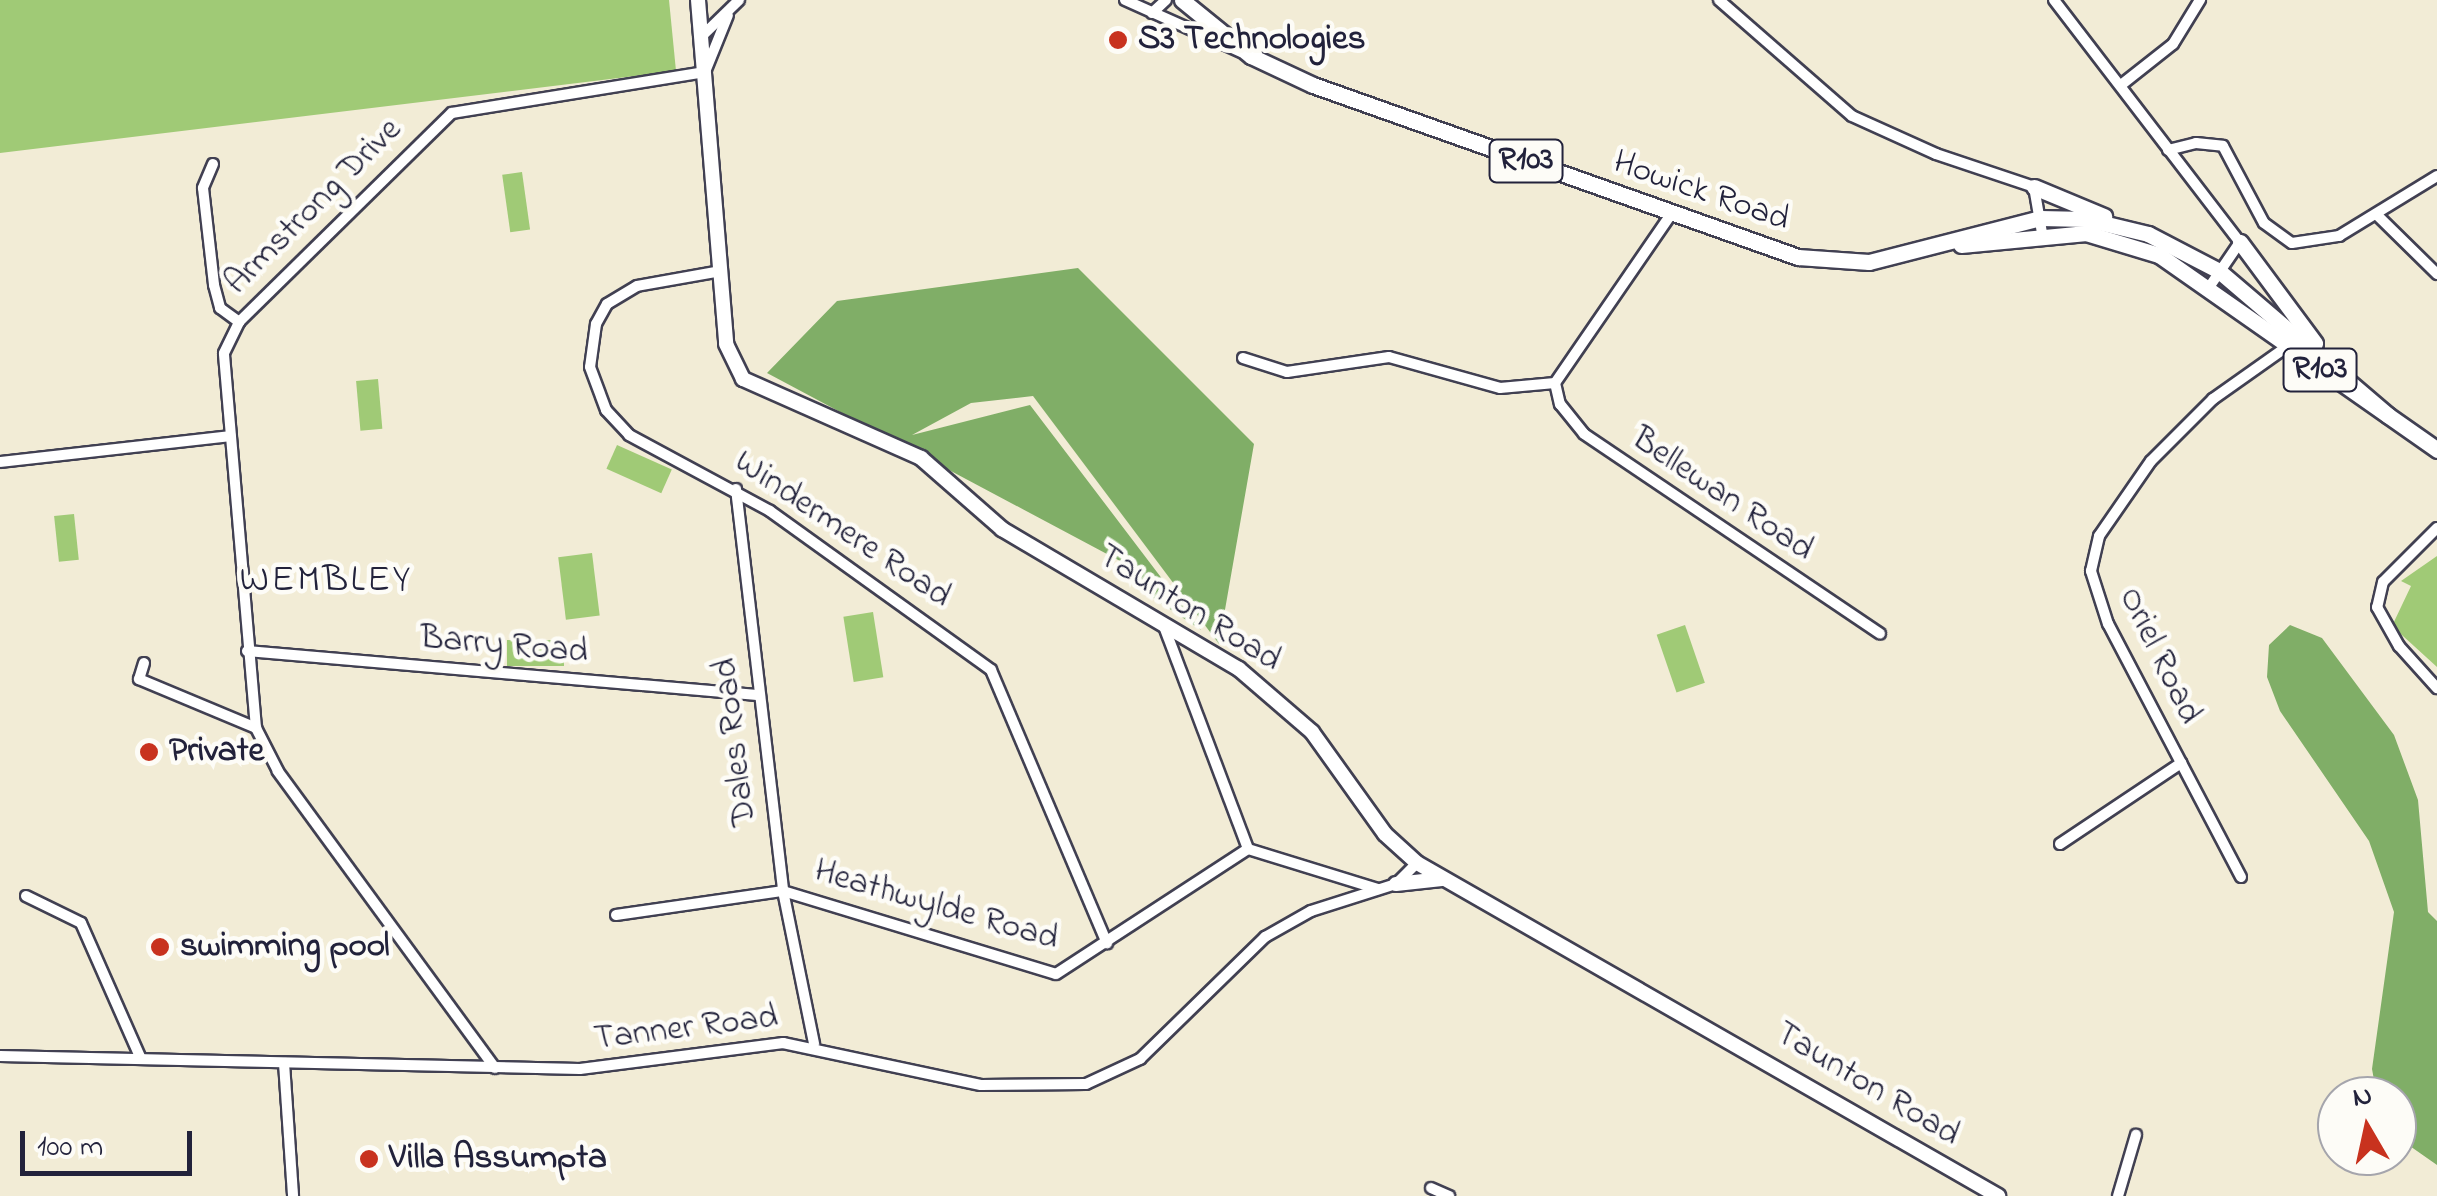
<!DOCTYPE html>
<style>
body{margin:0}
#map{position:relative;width:2437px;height:1196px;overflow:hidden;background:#f2ecd6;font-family:"Indie Flower",sans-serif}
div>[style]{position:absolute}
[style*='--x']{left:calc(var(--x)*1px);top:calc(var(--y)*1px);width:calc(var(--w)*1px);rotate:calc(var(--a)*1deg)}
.green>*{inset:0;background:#a0ca76;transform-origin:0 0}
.forest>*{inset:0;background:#80ae67}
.roads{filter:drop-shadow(2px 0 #414052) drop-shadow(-2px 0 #414052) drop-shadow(0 2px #414052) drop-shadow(0 -2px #414052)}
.street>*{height:10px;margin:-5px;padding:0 5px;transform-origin:5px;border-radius:5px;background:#fff}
.secondary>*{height:14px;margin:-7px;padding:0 7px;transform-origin:7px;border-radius:7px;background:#fff}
.primary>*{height:15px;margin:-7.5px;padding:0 7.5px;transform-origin:7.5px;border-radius:7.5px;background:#fff}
.dots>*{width:28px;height:28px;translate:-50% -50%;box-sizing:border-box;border:5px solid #fdfcf7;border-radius:50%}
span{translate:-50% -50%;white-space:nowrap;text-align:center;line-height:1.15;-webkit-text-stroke:9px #fdfcf7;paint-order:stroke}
.shield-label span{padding:2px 8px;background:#fdfcf7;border:2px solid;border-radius:8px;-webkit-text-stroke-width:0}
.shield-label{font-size:32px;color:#22223b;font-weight:700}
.poi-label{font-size:35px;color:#22223b;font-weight:700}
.left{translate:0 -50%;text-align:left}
.street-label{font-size:35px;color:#22223b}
.neighbourhood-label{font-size:38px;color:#22223b;letter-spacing:2.5px}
.north{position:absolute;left:2317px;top:1076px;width:100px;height:100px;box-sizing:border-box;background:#fdfcf7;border:2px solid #a5a5ac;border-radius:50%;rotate:351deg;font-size:28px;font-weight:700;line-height:40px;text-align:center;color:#22223b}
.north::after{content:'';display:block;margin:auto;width:35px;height:45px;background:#c8321e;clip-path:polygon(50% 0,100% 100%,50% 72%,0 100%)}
.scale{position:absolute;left:20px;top:1131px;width:172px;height:45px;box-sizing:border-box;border:5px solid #22223b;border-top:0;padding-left:12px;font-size:30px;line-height:35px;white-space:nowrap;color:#22223b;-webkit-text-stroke:8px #fdfcf7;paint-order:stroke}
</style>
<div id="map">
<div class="green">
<div style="clip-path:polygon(0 0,669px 0,676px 71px,0 153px)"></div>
<div style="left:522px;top:172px;width:58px;height:20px;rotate:82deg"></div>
<div style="left:378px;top:379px;width:50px;height:22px;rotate:85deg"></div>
<div style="left:617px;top:445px;width:60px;height:26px;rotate:24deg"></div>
<div style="left:74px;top:514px;width:46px;height:20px;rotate:84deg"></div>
<div style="left:592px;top:553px;width:63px;height:34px;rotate:83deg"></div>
<div style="clip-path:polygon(2437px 556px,2437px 667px,2392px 626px,2411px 586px,2401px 581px)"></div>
<div style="left:873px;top:612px;width:66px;height:30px;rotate:81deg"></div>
<div style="left:1685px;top:625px;width:61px;height:30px;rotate:71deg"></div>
<div style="left:564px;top:640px;width:26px;height:57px;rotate:90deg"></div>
</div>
<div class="forest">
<div style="clip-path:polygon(1078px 268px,1254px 444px,1219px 644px,1033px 396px,971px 403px,912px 435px,1030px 405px,1201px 630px,1134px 585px,1137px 570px,767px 373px,837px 301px)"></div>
<div style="clip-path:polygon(2290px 625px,2322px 638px,2394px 735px,2418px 800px,2428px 912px,2437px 921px,2437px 1165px,2397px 1137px,2397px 1096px,2377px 1096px,2372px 1069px,2394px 912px,2369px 841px,2280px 711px,2267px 677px,2269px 645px)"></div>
</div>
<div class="roads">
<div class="street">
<div style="--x:1125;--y:0;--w:127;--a:24.1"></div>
<div style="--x:1719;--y:0;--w:176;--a:41.1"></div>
<div style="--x:1852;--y:116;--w:92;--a:24.3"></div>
<div style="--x:1936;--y:154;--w:103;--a:18.6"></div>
<div style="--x:2034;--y:187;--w:47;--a:80.1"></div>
<div style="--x:2054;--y:0;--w:305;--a:52.5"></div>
<div style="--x:2240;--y:242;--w:53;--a:124.3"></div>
<div style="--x:1152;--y:13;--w:19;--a:-43"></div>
<div style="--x:701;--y:37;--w:53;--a:-44.2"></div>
<div style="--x:2121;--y:85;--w:66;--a:-38.3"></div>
<div style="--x:2173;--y:44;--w:52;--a:-58.5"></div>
<div style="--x:2168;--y:150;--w:29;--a:-14"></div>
<div style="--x:2196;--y:143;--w:27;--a:6"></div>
<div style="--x:2223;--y:146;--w:87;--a:62"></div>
<div style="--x:2264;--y:223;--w:34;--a:36"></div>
<div style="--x:2292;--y:243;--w:48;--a:-8.5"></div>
<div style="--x:2339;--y:236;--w:115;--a:-31.5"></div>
<div style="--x:213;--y:164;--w:26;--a:113"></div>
<div style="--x:203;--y:188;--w:98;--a:83.5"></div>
<div style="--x:214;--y:285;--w:24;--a:75"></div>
<div style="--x:220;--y:308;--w:24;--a:36"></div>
<div style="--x:2376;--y:214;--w:86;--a:44.5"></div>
<div style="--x:721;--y:271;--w:85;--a:169.9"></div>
<div style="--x:637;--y:286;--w:35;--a:149"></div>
<div style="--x:607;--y:304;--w:23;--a:119"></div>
<div style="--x:596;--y:324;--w:43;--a:97.9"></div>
<div style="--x:590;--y:367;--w:46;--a:69.6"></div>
<div style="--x:606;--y:410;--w:34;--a:47"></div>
<div style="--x:629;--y:435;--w:160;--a:28.3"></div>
<div style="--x:770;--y:511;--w:272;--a:35.7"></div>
<div style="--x:991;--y:670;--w:297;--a:67"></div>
<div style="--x:1243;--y:358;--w:46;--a:17.7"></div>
<div style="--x:1287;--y:372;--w:103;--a:-8.4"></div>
<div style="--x:1389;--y:357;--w:115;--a:15.6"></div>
<div style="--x:1500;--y:388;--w:55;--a:-5.2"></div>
<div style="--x:1555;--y:383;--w:205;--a:-55.5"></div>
<div style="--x:1555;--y:383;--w:22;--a:77"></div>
<div style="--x:1560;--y:404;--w:38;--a:51"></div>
<div style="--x:1584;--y:434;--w:357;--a:34"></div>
<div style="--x:0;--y:462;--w:232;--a:-6.4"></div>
<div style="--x:736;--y:489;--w:405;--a:83.3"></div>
<div style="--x:783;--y:891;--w:156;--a:78.5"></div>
<div style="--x:2437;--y:528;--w:76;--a:135"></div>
<div style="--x:2383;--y:582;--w:26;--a:103"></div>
<div style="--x:2377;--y:607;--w:45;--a:60.6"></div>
<div style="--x:2399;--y:646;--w:57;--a:47.9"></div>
<div style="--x:1165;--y:629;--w:235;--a:69.3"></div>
<div style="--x:247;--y:651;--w:512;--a:4.93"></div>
<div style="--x:144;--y:663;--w:17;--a:107"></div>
<div style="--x:139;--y:679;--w:127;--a:22.7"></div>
<div style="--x:2060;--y:844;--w:146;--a:-33.8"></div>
<div style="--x:2241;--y:877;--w:286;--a:-117.7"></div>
<div style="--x:2108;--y:624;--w:56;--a:-107.8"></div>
<div style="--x:2091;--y:571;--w:36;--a:-77"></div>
<div style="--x:2099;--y:536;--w:91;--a:-55.3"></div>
<div style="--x:2151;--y:461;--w:88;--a:-45"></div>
<div style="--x:2213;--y:399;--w:97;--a:-35.3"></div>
<div style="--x:26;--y:896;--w:61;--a:26.1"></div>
<div style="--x:81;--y:923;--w:146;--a:66.2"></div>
<div style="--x:616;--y:915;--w:169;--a:-8.2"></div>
<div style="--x:783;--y:891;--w:285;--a:16.9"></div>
<div style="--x:1056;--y:974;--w:229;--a:-33.1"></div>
<div style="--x:1248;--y:849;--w:136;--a:17.1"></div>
<div style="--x:0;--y:1056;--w:580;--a:1.28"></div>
<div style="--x:580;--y:1069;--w:205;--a:-7.3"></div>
<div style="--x:783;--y:1043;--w:202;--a:12"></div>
<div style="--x:981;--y:1085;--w:105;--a:-0.5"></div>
<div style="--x:1086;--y:1084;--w:60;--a:-24.8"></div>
<div style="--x:1140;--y:1059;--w:175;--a:-44.3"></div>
<div style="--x:1265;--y:937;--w:53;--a:-29.5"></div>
<div style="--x:1311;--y:911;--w:89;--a:-17.6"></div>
<div style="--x:1396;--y:884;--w:30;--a:-45"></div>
<div style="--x:284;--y:1063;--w:133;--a:86.1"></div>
<div style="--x:495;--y:1068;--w:368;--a:-126.2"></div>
<div style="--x:278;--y:771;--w:48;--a:-117.1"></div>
<div style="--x:256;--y:728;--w:376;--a:-94.9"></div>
<div style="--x:224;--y:353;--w:34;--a:-64"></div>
<div style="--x:239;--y:322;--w:298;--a:-44.5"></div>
<div style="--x:452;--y:113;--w:256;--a:-9.2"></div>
<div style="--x:705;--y:72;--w:61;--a:-68"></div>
<div style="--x:1431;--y:1188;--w:20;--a:24"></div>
<div style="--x:2118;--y:1196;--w:64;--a:-73.6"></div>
</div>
<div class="secondary">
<div style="--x:698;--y:0;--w:345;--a:85.3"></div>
<div style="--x:726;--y:344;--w:39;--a:64"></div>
<div style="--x:743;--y:379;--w:195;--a:23.9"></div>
<div style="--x:921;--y:458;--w:108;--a:41.2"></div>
<div style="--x:1002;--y:529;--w:275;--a:30.6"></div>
<div style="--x:1239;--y:669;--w:96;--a:40.8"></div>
<div style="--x:1312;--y:732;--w:125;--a:54.4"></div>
<div style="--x:1385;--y:834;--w:43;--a:42.2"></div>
<div style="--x:1417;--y:863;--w:670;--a:29.82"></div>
<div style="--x:1396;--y:884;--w:46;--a:-6.2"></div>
</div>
<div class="primary">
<div style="--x:1182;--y:0;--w:89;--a:39.1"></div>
<div style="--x:1251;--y:56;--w:68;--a:25.1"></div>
<div style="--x:1313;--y:85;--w:515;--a:19.53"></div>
<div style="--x:1798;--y:257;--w:71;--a:4"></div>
<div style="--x:1869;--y:262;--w:177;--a:-14.4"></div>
<div style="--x:2040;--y:218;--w:46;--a:1.2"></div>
<div style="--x:2086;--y:219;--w:64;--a:13.6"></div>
<div style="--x:2148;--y:234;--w:80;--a:27.5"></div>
<div style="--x:2219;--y:271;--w:223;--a:40.5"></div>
<div style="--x:2034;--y:187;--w:76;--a:22.5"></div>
<div style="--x:2240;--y:242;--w:126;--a:53.4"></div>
<div style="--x:1961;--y:245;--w:126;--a:-5.5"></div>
<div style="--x:2086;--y:233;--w:76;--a:16.8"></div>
<div style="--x:2159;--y:255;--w:340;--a:35"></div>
</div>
</div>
<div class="dots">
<div style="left:1118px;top:40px;background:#c8321e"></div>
<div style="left:149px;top:752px;background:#c8321e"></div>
<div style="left:160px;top:947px;background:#c8321e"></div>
<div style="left:369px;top:1159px;background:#c8321e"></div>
</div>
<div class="shield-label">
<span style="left:1526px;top:161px">R103</span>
<span style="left:2320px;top:370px">R103</span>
</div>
<div class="poi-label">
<span class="left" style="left:1138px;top:40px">S3 Technologies</span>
<span class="left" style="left:169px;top:752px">Private</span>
<span class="left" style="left:180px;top:947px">swimming pool</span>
<span class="left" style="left:389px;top:1159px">Villa Assumpta</span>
</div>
<div class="street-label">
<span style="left:1701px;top:192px;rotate:19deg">Howick Road</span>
<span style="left:314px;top:207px;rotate:-45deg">Armstrong Drive</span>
<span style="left:1722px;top:495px;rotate:34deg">Bellewan Road</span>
<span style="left:842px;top:530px;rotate:34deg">Windermere Road</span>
<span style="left:1189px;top:609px;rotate:32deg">Taunton Road</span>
<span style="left:504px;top:646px;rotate:5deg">Barry Road</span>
<span style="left:2159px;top:656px;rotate:64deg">Oriel Road</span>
<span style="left:736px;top:742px;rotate:-97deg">Dales Road</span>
<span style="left:936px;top:906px;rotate:16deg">Heathwylde Road</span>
<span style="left:686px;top:1029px;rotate:-7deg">Tanner Road</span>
<span style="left:1867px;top:1085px;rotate:31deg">Taunton Road</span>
</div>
<div class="neighbourhood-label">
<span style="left:326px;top:582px">WEMBLEY</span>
</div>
<div class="north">N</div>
<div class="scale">100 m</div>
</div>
